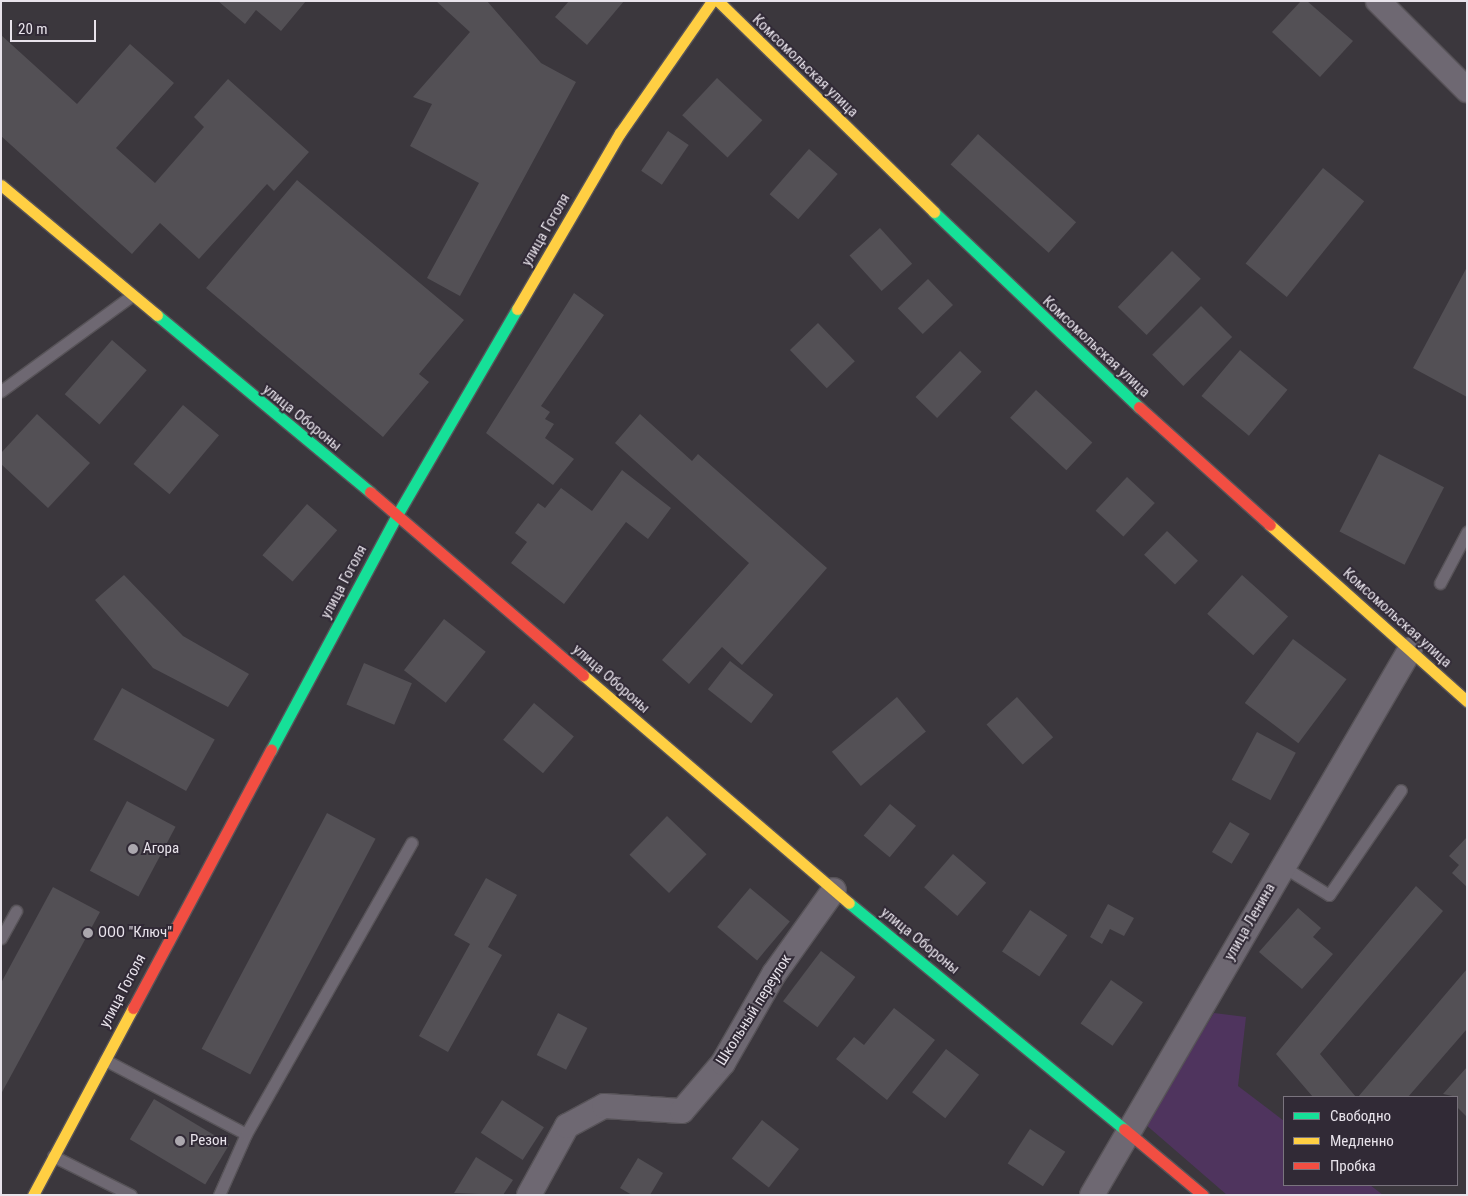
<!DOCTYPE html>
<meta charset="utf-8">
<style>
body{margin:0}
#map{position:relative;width:1468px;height:1196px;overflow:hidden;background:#3b373d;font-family:"Roboto Condensed",sans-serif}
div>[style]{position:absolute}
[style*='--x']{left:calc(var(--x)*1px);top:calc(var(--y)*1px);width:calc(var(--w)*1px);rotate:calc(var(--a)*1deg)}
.green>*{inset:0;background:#4f345e}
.building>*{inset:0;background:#535055;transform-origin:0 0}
.roads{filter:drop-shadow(1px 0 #575358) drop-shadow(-1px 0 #575358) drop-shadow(0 1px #575358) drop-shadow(0 -1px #575358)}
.lane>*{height:11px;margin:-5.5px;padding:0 5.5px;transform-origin:5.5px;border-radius:5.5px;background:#6e6872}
.street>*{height:24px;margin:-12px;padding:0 12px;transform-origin:12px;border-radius:12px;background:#6e6872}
.fast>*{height:11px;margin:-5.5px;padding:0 5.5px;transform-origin:5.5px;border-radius:5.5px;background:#16e098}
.slow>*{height:11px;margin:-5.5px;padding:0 5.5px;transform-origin:5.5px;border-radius:5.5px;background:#ffcf43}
.jam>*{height:11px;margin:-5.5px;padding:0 5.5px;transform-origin:5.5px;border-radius:5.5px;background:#f24e42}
.dots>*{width:14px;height:14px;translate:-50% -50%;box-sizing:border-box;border:2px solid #312a36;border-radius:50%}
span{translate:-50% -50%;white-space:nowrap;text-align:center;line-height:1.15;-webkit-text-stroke:4px #312a36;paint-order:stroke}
.street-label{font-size:15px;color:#e8e3eb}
.poi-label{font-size:15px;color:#e8e3eb}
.left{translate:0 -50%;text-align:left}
.frame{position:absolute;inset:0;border:2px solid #e8e3eb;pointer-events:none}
.legend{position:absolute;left:1283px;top:1096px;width:175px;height:90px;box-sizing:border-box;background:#312a36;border:1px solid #7a747e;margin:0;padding:6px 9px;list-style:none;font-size:15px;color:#e8e3eb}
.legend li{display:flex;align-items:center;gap:10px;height:25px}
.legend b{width:25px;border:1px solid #7a747e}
.scale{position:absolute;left:10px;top:20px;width:86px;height:22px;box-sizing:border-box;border:2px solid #e8e3eb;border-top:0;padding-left:6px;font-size:15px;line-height:18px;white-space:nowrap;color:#e8e3eb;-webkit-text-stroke:4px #312a36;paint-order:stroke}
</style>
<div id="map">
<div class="green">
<div style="clip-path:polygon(1214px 1013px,1246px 1017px,1238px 1086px,1284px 1121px,1284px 1185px,1370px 1185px,1383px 1195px,1227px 1195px,1145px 1124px)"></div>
</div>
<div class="building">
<div style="clip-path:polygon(218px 1px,306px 1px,281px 31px,256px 10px,245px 24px)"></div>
<div style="clip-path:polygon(436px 1px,487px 1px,541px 63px,576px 82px,460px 296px,427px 278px,479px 183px,410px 146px,432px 104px,413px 97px,470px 32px)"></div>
<div style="clip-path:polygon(569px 1px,624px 1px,587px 45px,555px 17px)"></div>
<div style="clip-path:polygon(1301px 1px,1307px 1px,1353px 41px,1320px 77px,1272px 32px)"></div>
<div style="clip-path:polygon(1px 35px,77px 104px,130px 44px,174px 83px,116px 148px,155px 183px,204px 127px,194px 117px,228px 79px,309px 152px,274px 191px,267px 184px,199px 259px,160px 223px,132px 254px,1px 136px)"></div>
<div style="left:717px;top:78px;width:62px;height:51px;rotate:43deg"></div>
<div style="left:668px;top:131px;width:25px;height:48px;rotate:34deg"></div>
<div style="left:978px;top:134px;width:132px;height:41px;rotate:42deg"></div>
<div style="left:809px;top:149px;width:38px;height:60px;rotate:41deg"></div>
<div style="left:1323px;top:168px;width:53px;height:123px;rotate:39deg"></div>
<div style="clip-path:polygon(297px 180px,464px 320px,419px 374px,429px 382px,383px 437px,206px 288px)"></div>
<div style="left:880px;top:228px;width:48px;height:41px;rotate:48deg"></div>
<div style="left:1172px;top:251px;width:40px;height:78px;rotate:44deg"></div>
<div style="clip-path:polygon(1467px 267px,1467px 397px,1413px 368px)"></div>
<div style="left:928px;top:279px;width:36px;height:42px;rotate:46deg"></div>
<div style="clip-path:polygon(574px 293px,604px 315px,541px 406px,550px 412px,545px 419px,554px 424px,545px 438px,574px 459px,553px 485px,486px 433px)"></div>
<div style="left:1201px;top:306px;width:44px;height:69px;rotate:45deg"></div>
<div style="left:818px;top:323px;width:53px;height:39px;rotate:46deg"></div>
<div style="left:112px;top:340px;width:46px;height:72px;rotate:41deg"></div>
<div style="left:1240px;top:350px;width:62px;height:60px;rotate:40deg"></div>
<div style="left:960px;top:351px;width:30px;height:64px;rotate:44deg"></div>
<div style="left:1036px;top:390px;width:77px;height:38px;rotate:43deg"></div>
<div style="left:183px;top:405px;width:47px;height:77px;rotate:40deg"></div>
<div style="clip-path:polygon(37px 414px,90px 463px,48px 508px,1px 464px,1px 453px)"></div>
<div style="clip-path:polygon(640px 414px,692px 461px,698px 454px,827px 568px,742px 665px,722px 647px,689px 684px,662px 660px,749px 563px,615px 443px)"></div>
<div style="left:1379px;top:454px;width:73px;height:87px;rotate:27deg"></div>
<div style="clip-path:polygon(622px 470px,671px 508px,648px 539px,626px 522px,564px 604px,511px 563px,527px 542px,515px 533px,538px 503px,545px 508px,561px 488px,592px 511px)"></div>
<div style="left:1127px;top:477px;width:38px;height:46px;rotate:43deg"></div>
<div style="left:307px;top:504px;width:40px;height:68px;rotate:41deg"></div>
<div style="left:1167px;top:531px;width:43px;height:33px;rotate:44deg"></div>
<div style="clip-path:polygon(124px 575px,183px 636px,249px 674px,228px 707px,153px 668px,95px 600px)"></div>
<div style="left:1242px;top:575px;width:62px;height:52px;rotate:42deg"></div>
<div style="left:444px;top:619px;width:53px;height:65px;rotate:38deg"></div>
<div style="left:1293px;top:639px;width:67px;height:80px;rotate:37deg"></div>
<div style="left:730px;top:661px;width:55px;height:36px;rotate:38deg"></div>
<div style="left:364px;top:663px;width:52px;height:45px;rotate:23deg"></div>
<div style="left:122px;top:688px;width:106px;height:59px;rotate:29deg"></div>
<div style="left:897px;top:697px;width:45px;height:85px;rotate:50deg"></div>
<div style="left:1017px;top:697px;width:54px;height:41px;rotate:48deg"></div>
<div style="left:534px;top:703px;width:52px;height:48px;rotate:40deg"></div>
<div style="left:1257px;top:732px;width:44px;height:54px;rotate:28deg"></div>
<div style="left:127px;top:801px;width:55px;height:79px;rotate:28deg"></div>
<div style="left:890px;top:804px;width:34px;height:41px;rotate:40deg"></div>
<div style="left:327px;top:813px;width:55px;height:267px;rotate:28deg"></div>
<div style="left:667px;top:816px;width:55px;height:54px;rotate:44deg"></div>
<div style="left:1230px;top:822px;width:23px;height:35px;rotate:31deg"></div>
<div style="clip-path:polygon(1467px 837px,1467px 887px,1452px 873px,1459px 865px,1449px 856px)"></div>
<div style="left:953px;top:854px;width:44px;height:44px;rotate:41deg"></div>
<div style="clip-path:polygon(486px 878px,517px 895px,488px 947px,502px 955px,448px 1052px,419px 1036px,470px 944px,454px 935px)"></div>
<div style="clip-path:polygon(1416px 886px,1443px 911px,1320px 1054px,1356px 1097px,1313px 1097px,1276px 1054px)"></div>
<div style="clip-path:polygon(53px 887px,100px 912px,1px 1094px,1px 983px)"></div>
<div style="left:750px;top:888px;width:52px;height:51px;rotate:40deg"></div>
<div style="clip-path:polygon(1108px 904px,1134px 918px,1124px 936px,1110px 929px,1102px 944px,1090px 937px)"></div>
<div style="clip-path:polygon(1298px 908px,1321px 928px,1313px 937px,1333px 954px,1302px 989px,1259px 952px)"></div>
<div style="left:1030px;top:910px;width:45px;height:50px;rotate:34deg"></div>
<div style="left:821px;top:951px;width:43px;height:63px;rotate:37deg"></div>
<div style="clip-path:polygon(1467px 969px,1467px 1029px,1408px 1097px,1358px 1097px)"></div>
<div style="left:1111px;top:980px;width:39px;height:53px;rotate:35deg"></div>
<div style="clip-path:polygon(894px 1008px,935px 1040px,887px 1100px,836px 1059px,854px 1037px,864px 1045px)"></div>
<div style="left:558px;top:1013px;width:33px;height:47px;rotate:27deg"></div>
<div style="left:946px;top:1049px;width:42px;height:55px;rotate:38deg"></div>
<div style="clip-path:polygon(1467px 1067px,1467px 1117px,1457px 1107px,1457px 1097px,1443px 1094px)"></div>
<div style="left:154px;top:1099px;width:88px;height:47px;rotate:31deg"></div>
<div style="left:502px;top:1100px;width:50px;height:39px;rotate:33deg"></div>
<div style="left:762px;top:1120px;width:47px;height:49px;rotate:38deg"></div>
<div style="left:1030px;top:1129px;width:42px;height:41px;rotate:33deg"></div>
<div style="clip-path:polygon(476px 1157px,513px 1180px,503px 1195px,454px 1193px)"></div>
<div style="clip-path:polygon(638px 1158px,663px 1173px,650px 1195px,632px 1195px,620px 1188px)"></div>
</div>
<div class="roads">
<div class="lane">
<div style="--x:1;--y:391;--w:160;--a:-36.1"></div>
<div style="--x:1440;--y:583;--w:58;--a:-62.1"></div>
<div style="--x:1282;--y:866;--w:55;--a:31.7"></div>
<div style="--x:1329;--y:895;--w:127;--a:-55.6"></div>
<div style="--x:1;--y:938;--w:31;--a:-61"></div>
<div style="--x:105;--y:1060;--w:159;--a:27.7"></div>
<div style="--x:53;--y:1156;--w:87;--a:26.6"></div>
<div style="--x:219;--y:1195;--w:67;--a:-66.1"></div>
<div style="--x:246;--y:1134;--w:335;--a:-60.4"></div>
</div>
<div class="street">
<div style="--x:1378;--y:1;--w:126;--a:45"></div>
<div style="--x:529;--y:1195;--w:79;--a:-61.2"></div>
<div style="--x:567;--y:1126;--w:42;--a:-28.4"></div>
<div style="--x:604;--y:1106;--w:78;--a:3.7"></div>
<div style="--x:682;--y:1111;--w:63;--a:-49.5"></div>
<div style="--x:723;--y:1063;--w:103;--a:-60.2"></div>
<div style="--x:774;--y:974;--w:103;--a:-54.5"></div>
<div style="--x:1092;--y:1195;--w:631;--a:-59.74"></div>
</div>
<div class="fast">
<div style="--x:934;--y:212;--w:283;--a:43.6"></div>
<div style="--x:157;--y:315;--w:277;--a:39.7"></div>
<div style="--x:271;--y:750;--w:267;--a:-61.8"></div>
<div style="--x:397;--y:515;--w:238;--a:-59.8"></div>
<div style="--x:849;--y:903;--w:356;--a:39.4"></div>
</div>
<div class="slow">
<div style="--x:718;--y:1;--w:302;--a:44.3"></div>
<div style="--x:1;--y:185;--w:203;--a:39.8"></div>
<div style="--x:517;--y:309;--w:204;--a:-59.7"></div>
<div style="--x:620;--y:133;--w:161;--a:-55.1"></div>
<div style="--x:1270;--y:525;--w:264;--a:41.8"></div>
<div style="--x:583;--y:675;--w:350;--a:40.6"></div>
<div style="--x:33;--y:1195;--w:212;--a:-61.9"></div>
</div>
<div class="jam">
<div style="--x:1139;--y:407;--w:176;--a:42"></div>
<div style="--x:370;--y:492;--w:281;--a:40.7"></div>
<div style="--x:133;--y:1008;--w:293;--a:-61.9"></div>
<div style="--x:1124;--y:1129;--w:103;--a:39.9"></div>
</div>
</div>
<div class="dots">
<div style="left:133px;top:849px;background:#aba7ae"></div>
<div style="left:88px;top:933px;background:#aba7ae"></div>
<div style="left:180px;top:1141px;background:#aba7ae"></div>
</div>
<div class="street-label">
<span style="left:805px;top:66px;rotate:44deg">Комсомольская улица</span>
<span style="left:546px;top:230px;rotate:-60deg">улица Гоголя</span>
<span style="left:1096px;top:347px;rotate:43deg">Комсомольская улица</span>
<span style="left:302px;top:418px;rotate:39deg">улица Обороны</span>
<span style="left:344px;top:582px;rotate:-62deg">улица Гоголя</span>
<span style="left:1397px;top:618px;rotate:42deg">Комсомольская улица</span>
<span style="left:611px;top:679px;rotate:41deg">улица Обороны</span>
<span style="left:1250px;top:922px;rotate:-60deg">улица Ленина</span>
<span style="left:920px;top:941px;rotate:39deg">улица Обороны</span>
<span style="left:123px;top:991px;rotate:-62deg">улица Гоголя</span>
<span style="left:754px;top:1010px;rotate:-58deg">Школьный переулок</span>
</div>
<div class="poi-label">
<span class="left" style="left:143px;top:849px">Агора</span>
<span class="left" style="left:98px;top:933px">ООО "Ключ"</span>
<span class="left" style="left:190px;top:1141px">Резон</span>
</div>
<div class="frame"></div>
<ul class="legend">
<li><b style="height:6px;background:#16e098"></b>Свободно</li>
<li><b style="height:6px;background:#ffcf43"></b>Медленно</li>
<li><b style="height:6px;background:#f24e42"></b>Пробка</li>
</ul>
<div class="scale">20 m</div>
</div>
